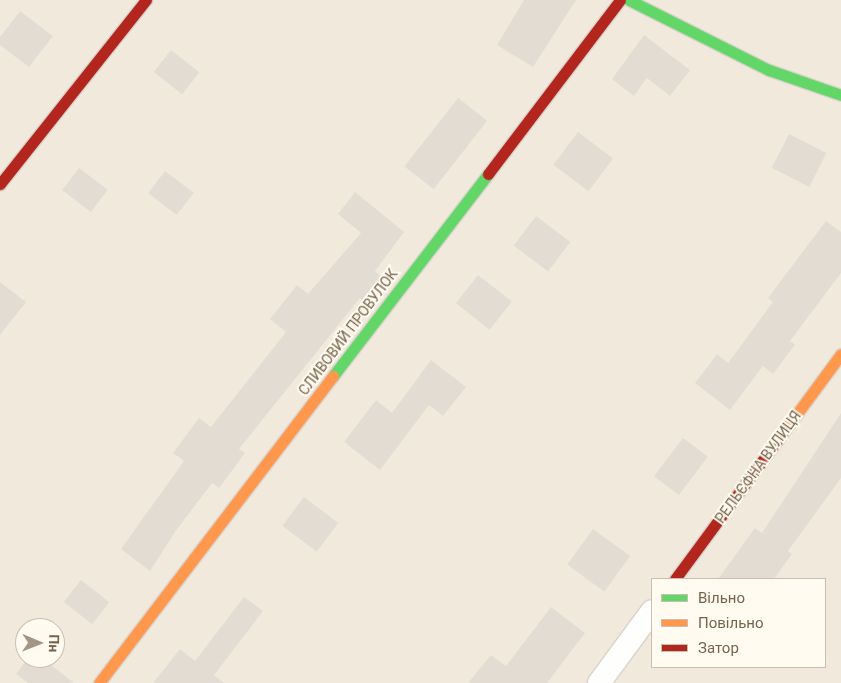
<!DOCTYPE html>
<meta charset="utf-8">
<style>
body{margin:0}
#map{position:relative;width:841px;height:683px;overflow:hidden;background:#f8f6ee;font-family:Roboto,sans-serif}
div>[style]{position:absolute}
[style*='--x']{left:calc(var(--x)*1px);top:calc(var(--y)*1px);width:calc(var(--w)*1px);rotate:calc(var(--a)*1deg)}
.residential>*{inset:0;background:#f1eadc}
.building>*{inset:0;background:#e3dcd3;transform-origin:0 0}
.roads{filter:drop-shadow(1px 0 #d8d3cc) drop-shadow(-1px 0 #d8d3cc) drop-shadow(0 1px #d8d3cc) drop-shadow(0 -1px #d8d3cc)}
.street>*{height:22px;margin:-11px;padding:0 11px;transform-origin:11px;border-radius:11px;background:#fefefc}
.fast>*{height:11px;margin:-5.5px;padding:0 5.5px;transform-origin:5.5px;border-radius:5.5px;background:#63d668}
.slow>*{height:11px;margin:-5.5px;padding:0 5.5px;transform-origin:5.5px;border-radius:5.5px;background:#ff974d}
.jam>*{height:11px;margin:-5.5px;padding:0 5.5px;transform-origin:5.5px;border-radius:5.5px;background:#b3261e}
span{translate:-50% -50%;white-space:nowrap;text-align:center;line-height:1.15;-webkit-text-stroke:4px #fffbf1;paint-order:stroke}
.street-label{font-size:14px;color:#77634d}
.legend{position:absolute;left:651px;top:578px;width:175px;height:90px;box-sizing:border-box;background:#fffbf1;border:1px solid #c9beaf;margin:0;padding:6px 9px;list-style:none;font-size:15px;color:#77634d}
.legend li{display:flex;align-items:center;gap:10px;height:25px}
.legend b{width:25px;border:1px solid #c9beaf}
.north{position:absolute;left:15px;top:618px;width:50px;height:50px;box-sizing:border-box;background:#fffbf1;border:1px solid #c9beaf;border-radius:50%;rotate:91deg;font-size:14px;font-weight:700;line-height:20px;text-align:center;color:#77634d}
.north::after{content:'';display:block;margin:auto;width:18px;height:22px;background:#a49685;clip-path:polygon(50% 0,100% 100%,50% 72%,0 100%)}
</style>
<div id="map">
<div class="residential">
<div style="clip-path:polygon(evenodd,0 0,841px 0,841px 683px,0 683px,0 0,652px 579px,825px 579px,825px 667px,652px 667px,652px 579px,0 0,25px 628px,55px 628px,55px 658px,25px 658px,25px 628px)"></div>
</div>
<div class="building">
<div style="clip-path:polygon(524px 0,576px 0,533px 67px,497px 45px)"></div>
<div style="clip-path:polygon(20px 11px,53px 36px,29px 67px,0 45px,0 37px)"></div>
<div style="clip-path:polygon(644px 35px,690px 70px,670px 96px,647px 78px,634px 96px,612px 79px)"></div>
<div style="left:171px;top:50px;width:36px;height:28px;rotate:38deg"></div>
<div style="left:458px;top:98px;width:37px;height:87px;rotate:38deg"></div>
<div style="left:578px;top:132px;width:44px;height:41px;rotate:37deg"></div>
<div style="left:789px;top:134px;width:42px;height:38px;rotate:27deg"></div>
<div style="left:79px;top:168px;width:36px;height:28px;rotate:37deg"></div>
<div style="left:165px;top:171px;width:36px;height:28px;rotate:37deg"></div>
<div style="clip-path:polygon(355px 192px,404px 232px,375px 271px,382px 277px,362px 300px,360px 298px,239px 449px,245px 453px,219px 488px,212px 483px,175px 532px,150px 571px,121px 549px,184px 461px,173px 453px,199px 418px,211px 427px,286px 332px,270px 319px,297px 285px,308px 294px,361px 233px,338px 214px)"></div>
<div style="left:536px;top:216px;width:43px;height:37px;rotate:37deg"></div>
<div style="clip-path:polygon(826px 221px,841px 232px,841px 273px,790px 341px,795px 345px,773px 374px,763px 366px,730px 410px,695px 383px,717px 354px,728px 363px,773px 302px,768px 298px)"></div>
<div style="left:478px;top:275px;width:43px;height:36px;rotate:38deg"></div>
<div style="clip-path:polygon(0 282px,26px 302px,0 335px)"></div>
<div style="clip-path:polygon(431px 360px,466px 387px,443px 416px,429px 405px,380px 470px,344px 442px,376px 400px,392px 413px)"></div>
<div style="clip-path:polygon(841px 413px,841px 478px,788px 551px,792px 554px,774px 579px,718px 579px,755px 528px,762px 533px)"></div>
<div style="left:683px;top:438px;width:31px;height:48px;rotate:37deg"></div>
<div style="left:304px;top:497px;width:43px;height:36px;rotate:37deg"></div>
<div style="left:593px;top:529px;width:46px;height:44px;rotate:36deg"></div>
<div style="left:81px;top:580px;width:36px;height:28px;rotate:38deg"></div>
<div style="clip-path:polygon(244px 597px,263px 611px,214px 675px,224px 683px,153px 683px,180px 649px,195px 661px)"></div>
<div style="clip-path:polygon(551px 607px,585px 633px,547px 683px,468px 683px,491px 655px,506px 666px)"></div>
<div style="clip-path:polygon(28px 658px,42px 658px,74px 683px,28px 683px,16px 674px)"></div>
</div>
<div class="roads">
<div class="street">
<div style="--x:599;--y:683;--w:89;--a:-53.6"></div>
</div>
<div class="fast">
<div style="--x:629;--y:0;--w:157;--a:26.6"></div>
<div style="--x:769;--y:70;--w:76;--a:19.1"></div>
<div style="--x:333;--y:376;--w:255;--a:-52.5"></div>
</div>
<div class="slow">
<div style="--x:782;--y:434;--w:99;--a:-53.6"></div>
<div style="--x:99;--y:683;--w:386;--a:-52.7"></div>
</div>
<div class="jam">
<div style="--x:488;--y:174;--w:218;--a:-52.8"></div>
<div style="--x:0;--y:184;--w:235;--a:-51.6"></div>
<div style="--x:675;--y:579;--w:180;--a:-53.6"></div>
</div>
</div>
<div class="street-label">
<span style="left:348px;top:332px;rotate:-53deg">СЛИВОВИЙ ПРОВУЛОК</span>
<span style="left:758px;top:467px;rotate:-54deg">РЕЛЬЄФНА ВУЛИЦЯ</span>
</div>
<ul class="legend">
<li><b style="height:6px;background:#63d668"></b>Вільно</li>
<li><b style="height:6px;background:#ff974d"></b>Повільно</li>
<li><b style="height:6px;background:#b3261e"></b>Затор</li>
</ul>
<div class="north">Пн</div>
</div>
